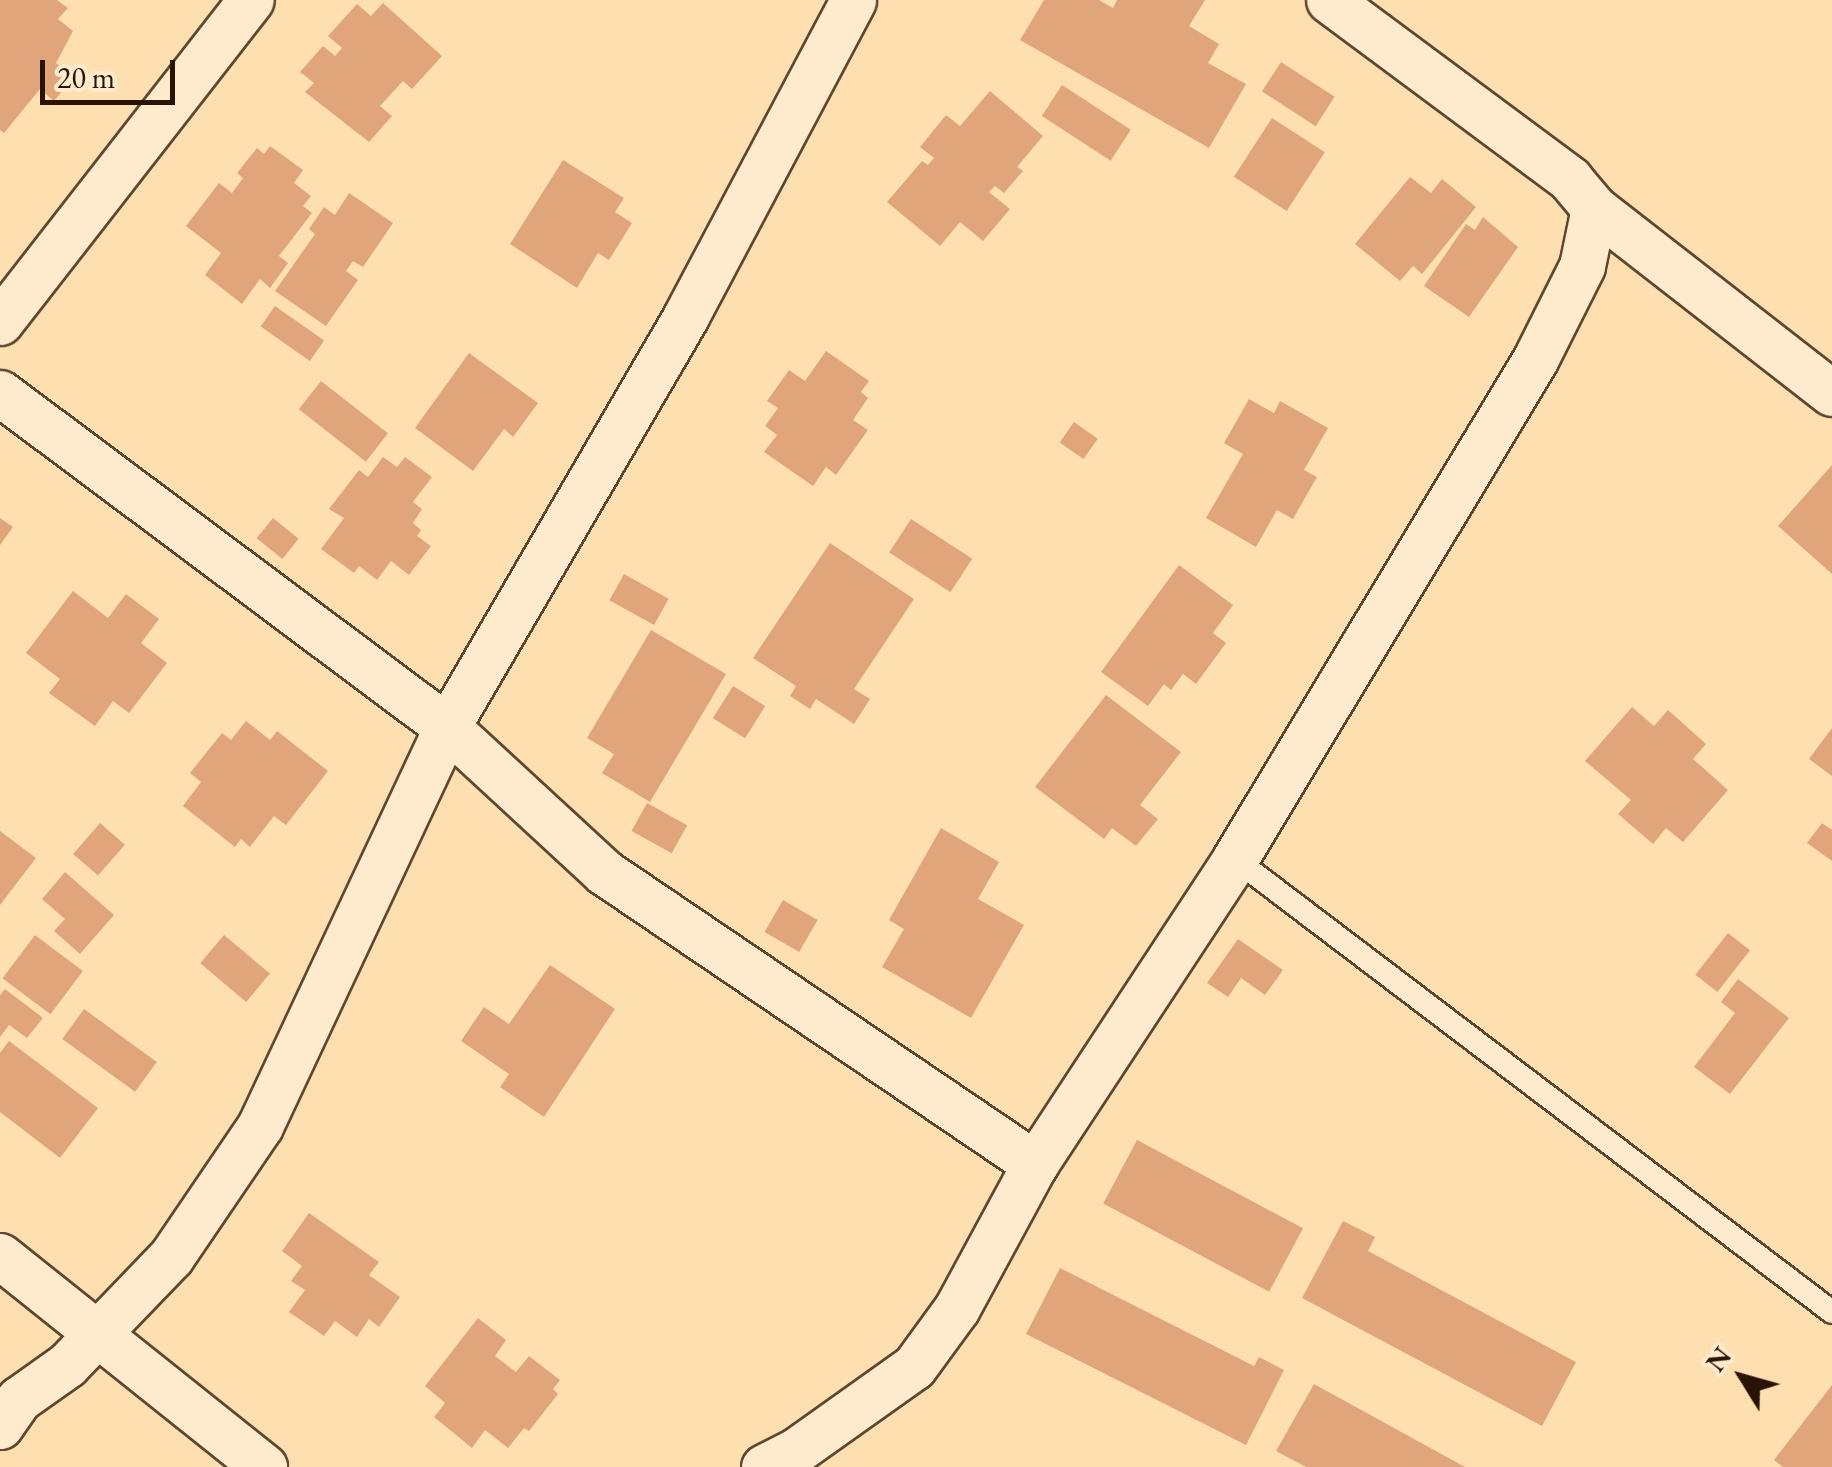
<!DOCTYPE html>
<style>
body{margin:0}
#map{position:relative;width:1832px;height:1467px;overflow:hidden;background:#fddfb0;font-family:"EB Garamond",serif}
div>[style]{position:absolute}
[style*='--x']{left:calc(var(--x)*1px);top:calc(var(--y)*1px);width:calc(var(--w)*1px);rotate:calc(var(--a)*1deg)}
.building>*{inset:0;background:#e1a57b;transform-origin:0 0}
.roads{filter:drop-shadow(2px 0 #5e4630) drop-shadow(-2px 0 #5e4630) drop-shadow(0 2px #5e4630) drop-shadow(0 -2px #5e4630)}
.service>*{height:22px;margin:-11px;padding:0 11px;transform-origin:11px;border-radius:11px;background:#feeacc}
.minor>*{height:45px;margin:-22.5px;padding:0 22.5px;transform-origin:22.5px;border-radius:22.5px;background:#feeacc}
span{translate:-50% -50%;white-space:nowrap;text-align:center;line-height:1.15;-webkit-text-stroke:8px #feeacc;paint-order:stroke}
.north{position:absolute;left:1692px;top:1327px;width:100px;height:100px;-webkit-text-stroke:8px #feeacc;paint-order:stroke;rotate:307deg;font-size:28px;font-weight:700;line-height:40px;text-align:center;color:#291306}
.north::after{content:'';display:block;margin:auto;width:35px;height:45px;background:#291306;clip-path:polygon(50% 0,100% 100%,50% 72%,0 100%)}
.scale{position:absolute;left:40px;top:60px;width:135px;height:45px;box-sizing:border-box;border:5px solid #291306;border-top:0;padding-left:12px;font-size:30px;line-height:35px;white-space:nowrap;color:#291306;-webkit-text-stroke:8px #feeacc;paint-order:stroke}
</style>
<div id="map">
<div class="building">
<div style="clip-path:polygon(0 0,57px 0,68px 8px,58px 19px,73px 31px,56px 63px,74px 77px,54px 101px,40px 89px,4px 133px,0 130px)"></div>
<div style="clip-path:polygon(1044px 0,1099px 0,1113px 8px,1117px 0,1205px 0,1189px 26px,1219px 44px,1208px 63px,1246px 84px,1209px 148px,1020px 40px)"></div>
<div style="clip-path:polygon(383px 3px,442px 56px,412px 89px,403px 81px,380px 106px,392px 116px,369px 142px,305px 92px,314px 83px,300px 72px,323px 46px,335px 56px,342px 48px,328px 36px,357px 4px,371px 16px)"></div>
<div style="left:1281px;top:62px;width:64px;height:35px;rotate:33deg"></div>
<div style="left:1062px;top:85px;width:82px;height:37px;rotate:33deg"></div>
<div style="clip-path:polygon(990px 91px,1043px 136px,1017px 167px,1023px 171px,1004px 193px,995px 186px,989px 192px,1010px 209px,983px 241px,960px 222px,940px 246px,887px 202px,922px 161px,928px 165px,934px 158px,920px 147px,946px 115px,960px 126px)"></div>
<div style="left:1272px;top:118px;width:63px;height:70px;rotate:33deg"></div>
<div style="clip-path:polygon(270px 146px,303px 170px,294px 183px,311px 196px,303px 206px,312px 213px,279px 256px,288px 263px,270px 288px,260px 279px,242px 304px,205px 275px,221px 253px,186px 226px,219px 183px,232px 193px,243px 178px,237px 173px,257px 148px,264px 154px)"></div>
<div style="clip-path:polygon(563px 160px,624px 198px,615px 212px,632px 223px,609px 260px,598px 253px,577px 288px,510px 244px)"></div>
<div style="clip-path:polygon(1410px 177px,1431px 193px,1442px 179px,1476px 207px,1422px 274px,1413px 266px,1400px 281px,1355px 244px)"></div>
<div style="clip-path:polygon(349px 193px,393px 223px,363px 267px,353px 261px,346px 271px,358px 280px,326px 326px,275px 291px,315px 234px,309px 229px,324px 207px,335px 215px)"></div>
<div style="clip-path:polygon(1483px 217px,1518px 247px,1469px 317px,1424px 286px,1466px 224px,1475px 230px)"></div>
<div style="left:275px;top:306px;width:60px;height:25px;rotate:35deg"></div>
<div style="clip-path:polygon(826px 351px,869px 381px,861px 392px,868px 398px,853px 420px,868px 430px,836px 475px,826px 467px,813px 486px,764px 452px,777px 435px,765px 426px,778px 408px,767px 401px,789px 370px,805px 381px)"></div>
<div style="clip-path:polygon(469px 353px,538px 403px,513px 437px,504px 429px,473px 471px,415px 428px)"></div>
<div style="left:321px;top:381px;width:85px;height:36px;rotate:38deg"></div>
<div style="clip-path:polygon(1249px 399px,1274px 413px,1280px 401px,1328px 428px,1304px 470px,1317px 477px,1293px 519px,1277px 510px,1256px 547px,1206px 518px,1243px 454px,1224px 443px)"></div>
<div style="left:1074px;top:422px;width:29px;height:25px;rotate:35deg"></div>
<div style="clip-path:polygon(383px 457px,397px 467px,405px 457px,432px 477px,413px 502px,422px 509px,413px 523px,421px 530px,417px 536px,431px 546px,409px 575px,391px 561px,377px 580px,359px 566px,354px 573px,321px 549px,344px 518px,329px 509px,359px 470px,368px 477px)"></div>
<div style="clip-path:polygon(1832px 465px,1832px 574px,1778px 526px)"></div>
<div style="clip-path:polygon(0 518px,13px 527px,0 545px)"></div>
<div style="left:273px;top:518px;width:33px;height:26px;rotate:39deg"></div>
<div style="left:911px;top:519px;width:73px;height:40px;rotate:33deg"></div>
<div style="clip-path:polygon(830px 543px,914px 599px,854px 689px,870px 699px,854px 724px,816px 699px,810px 709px,790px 696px,796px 686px,753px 658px)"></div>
<div style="clip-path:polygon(1179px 565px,1233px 605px,1213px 633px,1226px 643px,1196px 684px,1183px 674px,1171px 690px,1164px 684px,1148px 706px,1101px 672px)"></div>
<div style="left:624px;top:574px;width:51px;height:30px;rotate:29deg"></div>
<div style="clip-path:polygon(73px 591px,108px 618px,126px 594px,159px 619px,141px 643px,167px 663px,129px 713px,113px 701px,95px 726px,49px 693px,60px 679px,26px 653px)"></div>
<div style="clip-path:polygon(651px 630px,726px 674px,650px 802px,602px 773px,614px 754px,587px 738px)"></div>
<div style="left:733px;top:686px;width:38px;height:38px;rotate:32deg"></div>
<div style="clip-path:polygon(1106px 695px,1181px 752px,1140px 805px,1158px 819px,1136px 846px,1112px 828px,1104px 839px,1035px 787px)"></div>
<div style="clip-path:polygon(1632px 707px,1654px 726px,1668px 710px,1706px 744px,1693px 759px,1728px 790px,1683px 842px,1666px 828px,1653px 844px,1618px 814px,1631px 800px,1585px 761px)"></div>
<div style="clip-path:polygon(246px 721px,270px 740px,277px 731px,328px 771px,286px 825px,274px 816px,250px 847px,241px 839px,235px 847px,183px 806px,201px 782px,190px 773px,222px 733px,231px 740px)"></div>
<div style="clip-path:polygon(1832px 728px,1832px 776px,1809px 759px)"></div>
<div style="left:647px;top:803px;width:46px;height:32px;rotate:29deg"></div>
<div style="left:100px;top:823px;width:33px;height:41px;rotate:41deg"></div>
<div style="clip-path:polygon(1822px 823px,1832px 830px,1832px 861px,1807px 843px)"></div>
<div style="clip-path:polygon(941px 828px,999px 862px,978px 899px,1024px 925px,971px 1018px,882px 967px,904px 929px,889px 920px)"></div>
<div style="clip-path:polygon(0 831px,36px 858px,0 905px)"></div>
<div style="clip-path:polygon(65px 872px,114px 915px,80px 954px,54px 931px,65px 919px,42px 899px)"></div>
<div style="left:783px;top:900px;width:40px;height:37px;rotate:30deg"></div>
<div style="left:1728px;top:933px;width:28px;height:53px;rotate:38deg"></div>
<div style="left:35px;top:935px;width:60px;height:54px;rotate:37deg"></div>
<div style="left:224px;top:935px;width:60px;height:37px;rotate:40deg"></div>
<div style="clip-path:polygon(1238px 939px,1283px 970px,1265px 995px,1241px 978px,1228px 997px,1207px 983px)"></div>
<div style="clip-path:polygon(550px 965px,615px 1009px,544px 1117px,500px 1087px,509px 1074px,461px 1041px,484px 1007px,509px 1024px)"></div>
<div style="clip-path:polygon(1738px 979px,1789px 1018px,1730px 1094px,1694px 1067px,1735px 1013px,1721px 1002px)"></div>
<div style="clip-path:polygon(5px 989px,43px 1018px,27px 1038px,9px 1025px,0 1037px,0 995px)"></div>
<div style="left:84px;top:1009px;width:90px;height:37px;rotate:36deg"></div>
<div style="clip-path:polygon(9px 1041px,98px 1108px,60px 1158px,0 1112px,0 1053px)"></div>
<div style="left:1137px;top:1140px;width:188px;height:72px;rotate:28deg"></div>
<div style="clip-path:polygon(309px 1213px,379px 1262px,369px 1275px,400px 1297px,379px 1327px,369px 1319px,357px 1337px,335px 1321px,324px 1336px,289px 1312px,305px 1290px,291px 1281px,302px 1266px,282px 1251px)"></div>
<div style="clip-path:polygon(1343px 1221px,1375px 1237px,1368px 1251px,1576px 1362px,1542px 1426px,1302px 1298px)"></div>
<div style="clip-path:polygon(1060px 1268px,1254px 1366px,1259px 1357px,1284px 1370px,1246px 1445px,1026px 1334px)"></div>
<div style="clip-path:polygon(478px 1318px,506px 1340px,495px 1356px,516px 1372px,529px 1356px,560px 1380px,553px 1389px,558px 1394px,529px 1431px,524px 1428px,508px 1448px,485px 1430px,472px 1448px,434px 1417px,445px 1403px,425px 1386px)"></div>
<div style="clip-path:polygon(1314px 1384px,1465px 1467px,1306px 1467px,1276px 1451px)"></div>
<div style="clip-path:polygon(1832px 1385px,1832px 1467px,1783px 1467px,1774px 1460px)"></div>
</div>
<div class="roads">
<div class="service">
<div style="--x:1235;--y:859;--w:749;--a:37.19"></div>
</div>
<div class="minor">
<div style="--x:1594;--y:208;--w:301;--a:37.9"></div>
<div style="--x:0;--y:322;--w:408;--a:-52.1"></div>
<div style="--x:0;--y:393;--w:558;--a:36.77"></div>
<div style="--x:447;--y:727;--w:214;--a:42.7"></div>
<div style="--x:604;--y:872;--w:521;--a:34.12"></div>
<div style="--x:0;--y:1256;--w:338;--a:38.6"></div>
<div style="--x:0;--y:1426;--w:33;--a:-55"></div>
<div style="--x:19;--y:1399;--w:59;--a:-35.3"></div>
<div style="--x:67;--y:1365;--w:150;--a:-46.1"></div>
<div style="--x:171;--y:1257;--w:158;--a:-55.8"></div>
<div style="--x:260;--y:1126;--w:441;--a:-64.9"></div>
<div style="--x:447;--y:727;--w:475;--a:-59.8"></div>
<div style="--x:686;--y:316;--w:357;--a:-62.1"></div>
<div style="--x:764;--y:1467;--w:37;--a:-27"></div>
<div style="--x:797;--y:1450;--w:143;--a:-35.4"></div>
<div style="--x:914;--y:1367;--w:73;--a:-53.9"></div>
<div style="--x:957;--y:1308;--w:164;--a:-61.6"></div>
<div style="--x:1035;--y:1164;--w:365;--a:-56.7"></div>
<div style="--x:1235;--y:859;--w:582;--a:-58.99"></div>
<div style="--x:1535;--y:360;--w:105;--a:-63.4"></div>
<div style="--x:1582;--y:266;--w:59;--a:-78.3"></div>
<div style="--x:1594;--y:208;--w:38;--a:-130"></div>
<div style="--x:1570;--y:179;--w:300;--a:-143.4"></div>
</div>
</div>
<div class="north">N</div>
<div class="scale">20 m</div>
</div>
